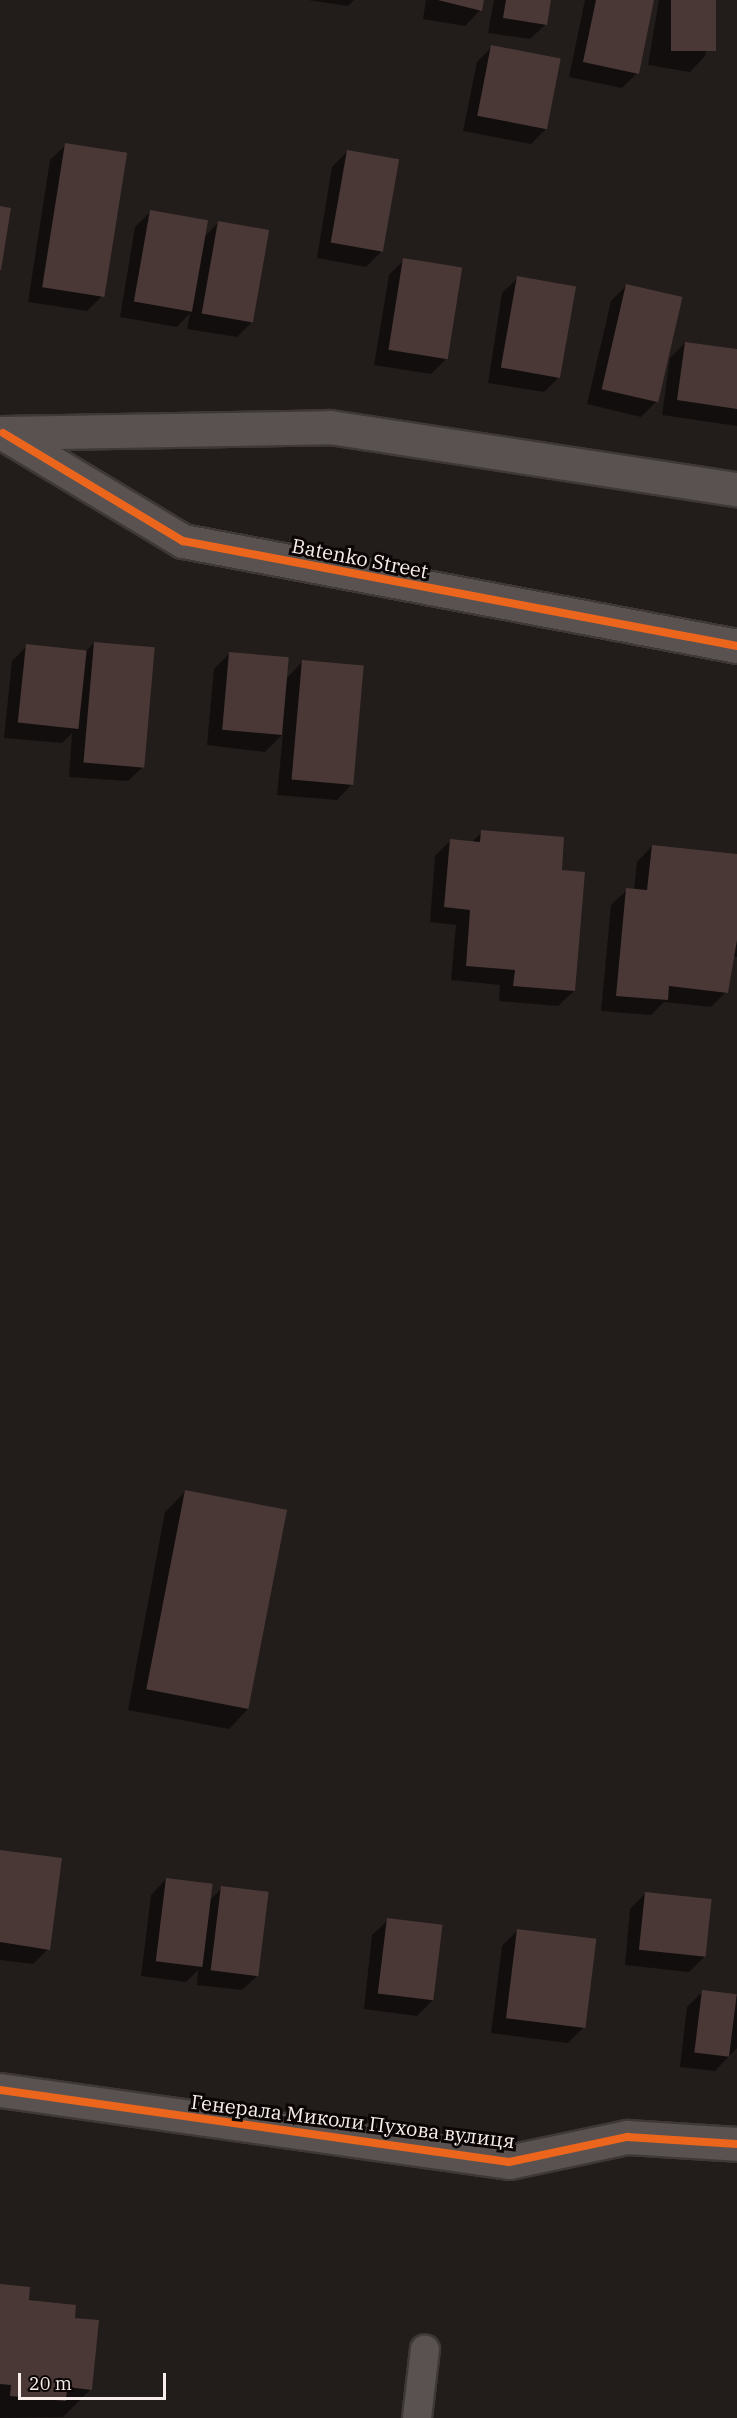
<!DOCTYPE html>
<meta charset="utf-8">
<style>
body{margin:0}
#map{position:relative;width:737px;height:2418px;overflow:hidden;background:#221c1a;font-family:"IBM Plex Serif",serif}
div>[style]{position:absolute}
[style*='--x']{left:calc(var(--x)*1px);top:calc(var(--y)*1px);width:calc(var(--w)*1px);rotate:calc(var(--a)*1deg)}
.shadow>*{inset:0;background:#0007}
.building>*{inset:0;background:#493836;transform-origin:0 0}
.roads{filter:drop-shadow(2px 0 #3e3838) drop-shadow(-2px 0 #3e3838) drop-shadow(0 2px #3e3838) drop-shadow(0 -2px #3e3838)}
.service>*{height:28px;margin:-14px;padding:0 14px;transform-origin:14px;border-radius:14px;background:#595251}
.minor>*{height:33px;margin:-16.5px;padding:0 16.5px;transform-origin:16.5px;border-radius:16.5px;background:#595251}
.cycleway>*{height:8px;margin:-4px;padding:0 4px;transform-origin:4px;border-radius:4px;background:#eb651d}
span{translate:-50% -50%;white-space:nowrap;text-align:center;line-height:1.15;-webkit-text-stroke:6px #0b0605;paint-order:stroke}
.street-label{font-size:20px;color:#f8eeec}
.scale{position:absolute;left:18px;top:2373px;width:148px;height:27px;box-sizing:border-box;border:3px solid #f8eeec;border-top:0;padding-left:8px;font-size:18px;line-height:21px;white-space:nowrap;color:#f8eeec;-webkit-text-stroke:4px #0b0605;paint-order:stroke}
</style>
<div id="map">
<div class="shadow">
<div style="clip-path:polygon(308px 0,354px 0,348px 6px)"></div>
<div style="clip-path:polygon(426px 0,482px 0,480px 10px,465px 26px,423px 19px)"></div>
<div style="clip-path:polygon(494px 0,550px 0,546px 24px,530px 39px,488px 33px)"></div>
<div style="clip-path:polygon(585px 0,653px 0,637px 73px,622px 88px,569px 77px)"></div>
<div style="clip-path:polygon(659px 0,715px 0,705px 56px,690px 72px,648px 65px)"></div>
<div style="clip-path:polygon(492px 47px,546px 129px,531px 144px,463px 131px,477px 62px)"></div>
<div style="clip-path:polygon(66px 145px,102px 296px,87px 311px,28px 302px,50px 160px)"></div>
<div style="clip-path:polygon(348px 151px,382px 251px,366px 267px,317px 258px,332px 167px)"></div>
<div style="clip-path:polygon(150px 212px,204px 237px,218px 223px,252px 322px,237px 337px,187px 329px,190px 313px,177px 327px,120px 317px,135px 227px)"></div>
<div style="clip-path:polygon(404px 260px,446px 359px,431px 374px,374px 365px,389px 275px)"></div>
<div style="clip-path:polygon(518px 278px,559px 377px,544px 392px,488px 383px,502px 293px)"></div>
<div style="clip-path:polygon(626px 286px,657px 401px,641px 417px,587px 404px,611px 301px)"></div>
<div style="clip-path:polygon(685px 343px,737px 351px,737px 426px,662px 415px,670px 358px)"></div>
<div style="clip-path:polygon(94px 643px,144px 766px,128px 781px,69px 777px,72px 733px,62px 743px,4px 738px,12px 661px,27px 646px,86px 651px)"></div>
<div style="clip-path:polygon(230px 653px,286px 679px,303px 661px,352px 784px,337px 800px,277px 795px,283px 734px,265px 752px,207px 745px,214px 669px)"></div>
<div style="clip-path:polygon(482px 832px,560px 872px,574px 991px,558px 1006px,499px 1001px,500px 985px,451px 980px,456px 925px,430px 922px,435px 856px,450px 841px,471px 843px)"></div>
<div style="clip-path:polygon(652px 846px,737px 855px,737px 957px,730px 956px,726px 992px,711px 1007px,664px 1002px,651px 1015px,601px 1011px,611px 905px,627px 890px,634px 890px,637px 862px)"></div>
<div style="clip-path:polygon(185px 1492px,249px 1708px,229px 1729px,128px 1710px,165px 1512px)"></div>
<div style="clip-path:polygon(0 1852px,48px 1949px,33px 1964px,0 1960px)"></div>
<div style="clip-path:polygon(166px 1879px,210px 1900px,222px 1888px,258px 1975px,242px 1990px,197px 1985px,198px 1970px,186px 1982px,141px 1976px,151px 1895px)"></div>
<div style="clip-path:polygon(646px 1893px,704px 1957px,689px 1972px,625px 1965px,630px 1909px)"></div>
<div style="clip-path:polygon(388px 1920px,432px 2001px,417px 2016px,364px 2009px,372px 1935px)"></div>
<div style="clip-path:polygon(517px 1931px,584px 2027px,568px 2043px,491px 2033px,502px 1946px)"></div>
<div style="clip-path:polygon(702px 1992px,737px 1996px,737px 2048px,715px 2071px,680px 2067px,687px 2007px)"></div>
<div style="clip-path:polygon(0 2285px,73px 2320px,91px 2389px,63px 2417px,0 2418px)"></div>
</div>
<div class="building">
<div style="clip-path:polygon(438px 0,484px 0,482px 11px)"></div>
<div style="clip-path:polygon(506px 0,551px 0,547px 25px,503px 18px)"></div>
<div style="clip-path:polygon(596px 0,654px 0,639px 74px,583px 62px)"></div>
<div style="left:671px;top:0;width:45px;height:51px"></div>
<div style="left:491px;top:45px;width:71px;height:72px;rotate:11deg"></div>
<div style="left:65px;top:143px;width:63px;height:146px;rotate:9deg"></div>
<div style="left:347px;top:150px;width:53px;height:94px;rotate:10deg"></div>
<div style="clip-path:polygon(0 206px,11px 208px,1px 270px,0 270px)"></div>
<div style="left:150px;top:210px;width:59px;height:93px;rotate:10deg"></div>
<div style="left:218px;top:221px;width:52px;height:94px;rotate:10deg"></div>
<div style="left:403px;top:258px;width:60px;height:93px;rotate:9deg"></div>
<div style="left:517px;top:276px;width:60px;height:93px;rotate:10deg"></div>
<div style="left:626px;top:284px;width:58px;height:108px;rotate:13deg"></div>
<div style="clip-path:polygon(685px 342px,737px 349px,737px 409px,677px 400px)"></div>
<div style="left:94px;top:642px;width:61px;height:121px;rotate:5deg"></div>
<div style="left:26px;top:644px;width:61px;height:79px;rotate:6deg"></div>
<div style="left:229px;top:652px;width:60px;height:78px;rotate:5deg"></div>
<div style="left:302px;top:660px;width:62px;height:120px;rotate:5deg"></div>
<div style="clip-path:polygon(481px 830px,564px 837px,562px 870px,585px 872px,575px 991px,513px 986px,515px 970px,466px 966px,470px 910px,444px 907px,450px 839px,480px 842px)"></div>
<div style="clip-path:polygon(652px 845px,737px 854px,737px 940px,728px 993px,669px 986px,668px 1000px,616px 996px,626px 888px,647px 890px)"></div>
<div style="left:185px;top:1490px;width:104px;height:203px;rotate:11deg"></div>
<div style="clip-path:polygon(0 1850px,62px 1858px,50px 1950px,0 1942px)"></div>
<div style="left:166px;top:1878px;width:47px;height:84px;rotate:7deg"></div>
<div style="left:221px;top:1886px;width:48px;height:85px;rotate:7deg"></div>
<div style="left:645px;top:1892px;width:67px;height:58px;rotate:6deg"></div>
<div style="left:387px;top:1918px;width:56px;height:76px;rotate:7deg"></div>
<div style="left:517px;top:1929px;width:80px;height:90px;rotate:7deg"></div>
<div style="left:702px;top:1990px;width:35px;height:63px;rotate:7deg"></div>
<div style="clip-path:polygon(0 2284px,30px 2287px,29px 2300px,76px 2305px,75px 2318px,99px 2320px,92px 2390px,67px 2387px,66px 2401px,10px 2396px,11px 2385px,0 2384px)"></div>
</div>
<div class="roads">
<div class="service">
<div style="--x:417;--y:2418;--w:69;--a:-83.4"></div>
</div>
<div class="minor">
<div style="--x:2;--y:433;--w:328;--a:-1"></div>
<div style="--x:330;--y:427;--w:412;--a:8.7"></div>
<div style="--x:3;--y:433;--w:210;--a:31"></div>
<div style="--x:183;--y:541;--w:564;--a:10.73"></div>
<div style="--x:0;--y:2090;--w:514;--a:8.05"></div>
<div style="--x:509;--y:2162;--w:121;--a:-12"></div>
<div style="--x:627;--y:2137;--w:110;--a:3.6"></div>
</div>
</div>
<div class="cycleway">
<div style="--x:3;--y:433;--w:210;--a:31"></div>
<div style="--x:183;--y:541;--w:564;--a:10.73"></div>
<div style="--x:0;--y:2090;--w:514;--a:8.05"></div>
<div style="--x:509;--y:2162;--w:121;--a:-12"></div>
<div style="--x:627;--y:2137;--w:110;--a:3.6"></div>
</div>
<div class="street-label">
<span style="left:360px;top:558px;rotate:11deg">Batenko Street</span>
<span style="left:353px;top:2121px;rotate:7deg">Генерала Миколи Пухова вулиця</span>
</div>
<div class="scale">20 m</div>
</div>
